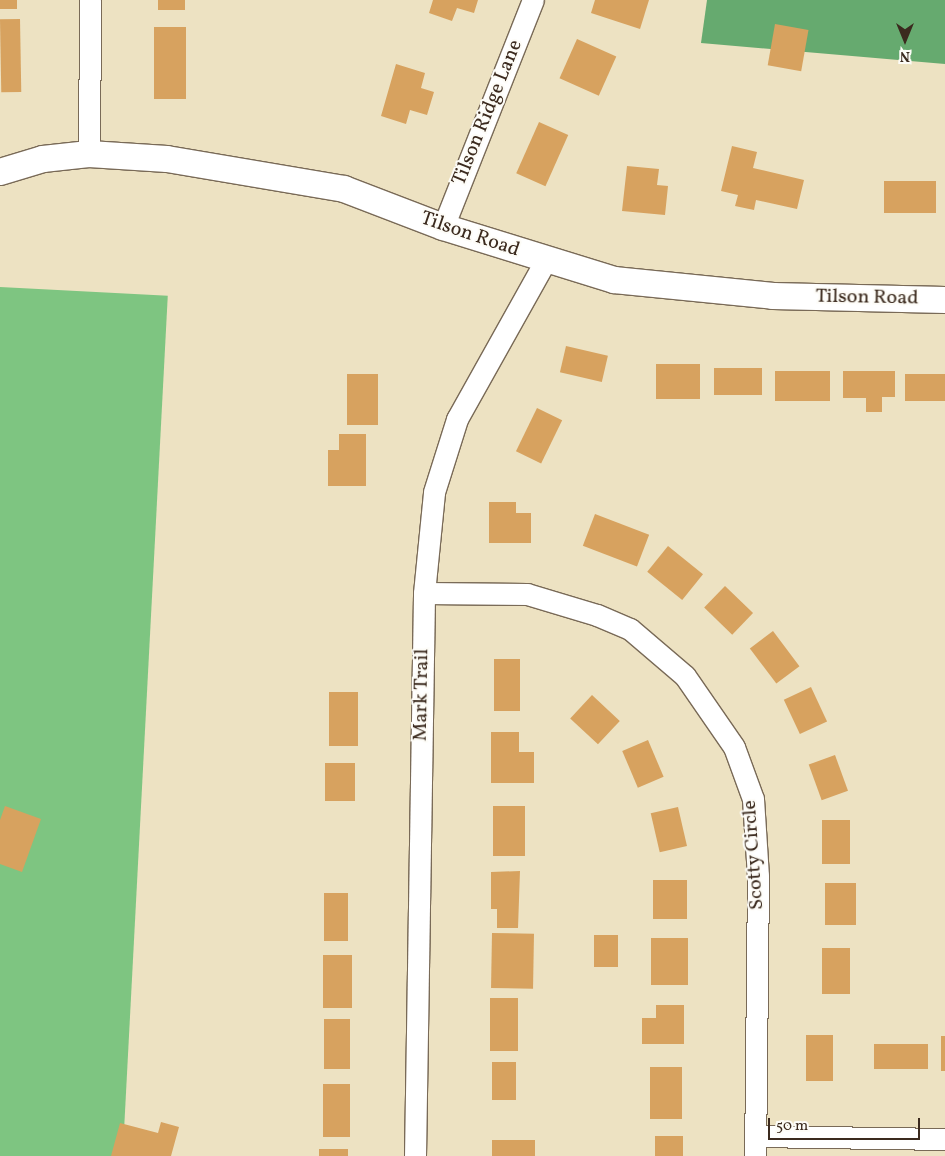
<!DOCTYPE html>
<style>
body{margin:0}
#map{position:relative;width:945px;height:1156px;overflow:hidden;background:#ede2c2;font-family:Vollkorn,serif}
div>[style]{position:absolute}
[style*='--x']{left:calc(var(--x)*1px);top:calc(var(--y)*1px);width:calc(var(--w)*1px);rotate:calc(var(--a)*1deg)}
.green>*{inset:0;background:#7ec581;transform-origin:0 0}
.forest>*{inset:0;background:#66aa6f}
.building>*{inset:0;background:#d7a25f;transform-origin:0 0}
.roads{filter:drop-shadow(1px 0 #796a57) drop-shadow(-1px 0 #796a57) drop-shadow(0 1px #796a57) drop-shadow(0 -1px #796a57)}
.minor>*{height:21px;margin:-10.5px;padding:0 10.5px;transform-origin:10.5px;border-radius:10.5px;background:#fff}
.tertiary>*{height:26px;margin:-13px;padding:0 13px;transform-origin:13px;border-radius:13px;background:#fff}
span{translate:-50% -50%;white-space:nowrap;text-align:center;line-height:1.15;-webkit-text-stroke:4px #fdfcf7;paint-order:stroke}
.street-label{font-size:20px;color:#3b2a1e}
.north{position:absolute;left:880px;top:15px;width:50px;height:50px;-webkit-text-stroke:4px #fdfcf7;paint-order:stroke;rotate:180deg;font-size:14px;font-weight:700;line-height:20px;text-align:center;color:#3b2a1e}
.north::after{content:'';display:block;margin:auto;width:18px;height:22px;background:#3b2a1e;clip-path:polygon(50% 0,100% 100%,50% 72%,0 100%)}
.scale{position:absolute;left:768px;top:1118px;width:152px;height:22px;box-sizing:border-box;border:2px solid #3b2a1e;border-top:0;padding-left:6px;font-size:15px;line-height:18px;white-space:nowrap;color:#3b2a1e;-webkit-text-stroke:4px #fdfcf7;paint-order:stroke}
</style>
<div id="map">
<div class="green">
<div style="left:0;top:287px;width:168px;height:869px;rotate:3deg"></div>
</div>
<div class="forest">
<div style="clip-path:polygon(707px 0,945px 0,945px 64px,701px 43px)"></div>
</div>
<div class="building">
<div style="left:0;top:0;width:17px;height:9px"></div>
<div style="left:158px;top:0;width:27px;height:10px"></div>
<div style="clip-path:polygon(433px 0,478px 0,474px 13px,457px 8px,452px 21px,429px 13px)"></div>
<div style="clip-path:polygon(595px 0,649px 0,640px 29px,591px 13px)"></div>
<div style="left:20px;top:19px;width:73px;height:20px;rotate:89deg"></div>
<div style="left:775px;top:24px;width:34px;height:42px;rotate:10deg"></div>
<div style="left:154px;top:27px;width:32px;height:72px"></div>
<div style="left:577px;top:39px;width:43px;height:43px;rotate:24deg"></div>
<div style="clip-path:polygon(396px 64px,425px 73px,421px 88px,434px 92px,427px 115px,410px 110px,406px 124px,381px 116px)"></div>
<div style="left:539px;top:122px;width:32px;height:56px;rotate:24deg"></div>
<div style="clip-path:polygon(732px 146px,757px 152px,753px 168px,804px 180px,797px 209px,756px 200px,754px 210px,735px 206px,738px 195px,721px 191px)"></div>
<div style="clip-path:polygon(627px 166px,659px 169px,657px 185px,668px 186px,665px 215px,622px 211px)"></div>
<div style="left:884px;top:181px;width:52px;height:32px"></div>
<div style="left:566px;top:346px;width:43px;height:27px;rotate:13deg"></div>
<div style="left:656px;top:364px;width:44px;height:35px"></div>
<div style="left:714px;top:368px;width:48px;height:27px"></div>
<div style="left:775px;top:371px;width:55px;height:30px"></div>
<div style="clip-path:polygon(843px 371px,895px 371px,895px 397px,882px 397px,882px 412px,866px 412px,866px 398px,843px 398px)"></div>
<div style="left:347px;top:374px;width:31px;height:51px"></div>
<div style="left:905px;top:374px;width:40px;height:27px"></div>
<div style="left:537px;top:408px;width:28px;height:48px;rotate:26deg"></div>
<div style="clip-path:polygon(339px 434px,366px 434px,366px 486px,328px 486px,328px 450px,339px 450px)"></div>
<div style="clip-path:polygon(489px 502px,516px 502px,516px 513px,531px 513px,531px 543px,489px 543px)"></div>
<div style="left:595px;top:514px;width:58px;height:34px;rotate:21deg"></div>
<div style="left:668px;top:546px;width:45px;height:33px;rotate:39deg"></div>
<div style="left:725px;top:586px;width:39px;height:30px;rotate:44deg"></div>
<div style="left:773px;top:631px;width:44px;height:29px;rotate:53deg"></div>
<div style="left:494px;top:659px;width:26px;height:52px"></div>
<div style="left:811px;top:687px;width:38px;height:30px;rotate:65deg"></div>
<div style="left:329px;top:692px;width:29px;height:54px"></div>
<div style="left:592px;top:695px;width:38px;height:32px;rotate:43deg"></div>
<div style="clip-path:polygon(491px 732px,519px 732px,519px 752px,534px 752px,534px 783px,491px 783px)"></div>
<div style="left:648px;top:740px;width:40px;height:28px;rotate:67deg"></div>
<div style="left:835px;top:755px;width:38px;height:28px;rotate:70deg"></div>
<div style="left:325px;top:763px;width:30px;height:38px"></div>
<div style="clip-path:polygon(5px 806px,41px 819px,22px 872px,0 864px,0 820px)"></div>
<div style="left:493px;top:806px;width:32px;height:50px"></div>
<div style="left:678px;top:807px;width:40px;height:28px;rotate:77deg"></div>
<div style="left:822px;top:820px;width:28px;height:44px"></div>
<div style="clip-path:polygon(520px 871px,518px 928px,497px 928px,497px 909px,491px 909px,491px 872px)"></div>
<div style="left:653px;top:880px;width:34px;height:39px"></div>
<div style="left:825px;top:883px;width:31px;height:42px"></div>
<div style="left:324px;top:893px;width:24px;height:48px"></div>
<div style="left:492px;top:933px;width:42px;height:55px;rotate:1deg"></div>
<div style="left:594px;top:935px;width:24px;height:32px"></div>
<div style="left:651px;top:938px;width:37px;height:47px"></div>
<div style="left:822px;top:948px;width:28px;height:46px"></div>
<div style="left:323px;top:955px;width:29px;height:53px"></div>
<div style="left:490px;top:998px;width:28px;height:53px"></div>
<div style="clip-path:polygon(656px 1005px,684px 1005px,684px 1044px,642px 1044px,642px 1018px,656px 1018px)"></div>
<div style="left:324px;top:1019px;width:26px;height:50px"></div>
<div style="left:806px;top:1035px;width:27px;height:46px"></div>
<div style="left:941px;top:1036px;width:4px;height:35px"></div>
<div style="left:874px;top:1044px;width:54px;height:25px"></div>
<div style="left:492px;top:1062px;width:24px;height:38px"></div>
<div style="left:650px;top:1067px;width:32px;height:52px"></div>
<div style="left:323px;top:1084px;width:27px;height:53px"></div>
<div style="clip-path:polygon(161px 1122px,179px 1127px,171px 1156px,111px 1156px,120px 1123px,158px 1133px)"></div>
<div style="left:655px;top:1136px;width:28px;height:20px"></div>
<div style="left:492px;top:1140px;width:43px;height:16px"></div>
<div style="left:319px;top:1149px;width:29px;height:7px"></div>
</div>
<div class="roads">
<div class="minor">
<div style="--x:89;--y:154;--w:154;--a:-89.6"></div>
<div style="--x:443;--y:227;--w:244;--a:-68.4"></div>
<div style="--x:424;--y:593;--w:103;--a:0.6"></div>
<div style="--x:527;--y:594;--w:73;--a:16.7"></div>
<div style="--x:597;--y:615;--w:36;--a:23"></div>
<div style="--x:630;--y:629;--w:72;--a:40.5"></div>
<div style="--x:685;--y:676;--w:86;--a:55.4"></div>
<div style="--x:734;--y:747;--w:55;--a:69.9"></div>
<div style="--x:753;--y:799;--w:77;--a:86.3"></div>
<div style="--x:758;--y:876;--w:280;--a:90.6"></div>
<div style="--x:755;--y:1136;--w:190;--a:0.9"></div>
<div style="--x:415;--y:1156;--w:563;--a:-89.08"></div>
<div style="--x:424;--y:593;--w:101;--a:-84.3"></div>
<div style="--x:434;--y:492;--w:77;--a:-72.5"></div>
<div style="--x:457;--y:419;--w:182;--a:-60.8"></div>
</div>
<div class="tertiary">
<div style="--x:0;--y:172;--w:45;--a:-16.8"></div>
<div style="--x:43;--y:159;--w:46;--a:-6.2"></div>
<div style="--x:89;--y:154;--w:78;--a:3.7"></div>
<div style="--x:167;--y:159;--w:180;--a:9.6"></div>
<div style="--x:344;--y:189;--w:106;--a:21"></div>
<div style="--x:443;--y:227;--w:179;--a:17.2"></div>
<div style="--x:614;--y:280;--w:160;--a:5.7"></div>
<div style="--x:773;--y:296;--w:172;--a:1.3"></div>
</div>
</div>
<div class="street-label">
<span style="left:488px;top:113px;rotate:-68deg">Tilson Ridge Lane</span>
<span style="left:470px;top:235px;rotate:19deg">Tilson Road</span>
<span style="left:867px;top:298px;rotate:1deg">Tilson Road</span>
<span style="left:422px;top:695px;rotate:-89deg">Mark Trail</span>
<span style="left:754px;top:855px;rotate:-94deg">Scotty Circle</span>
</div>
<div class="north">N</div>
<div class="scale">50 m</div>
</div>
